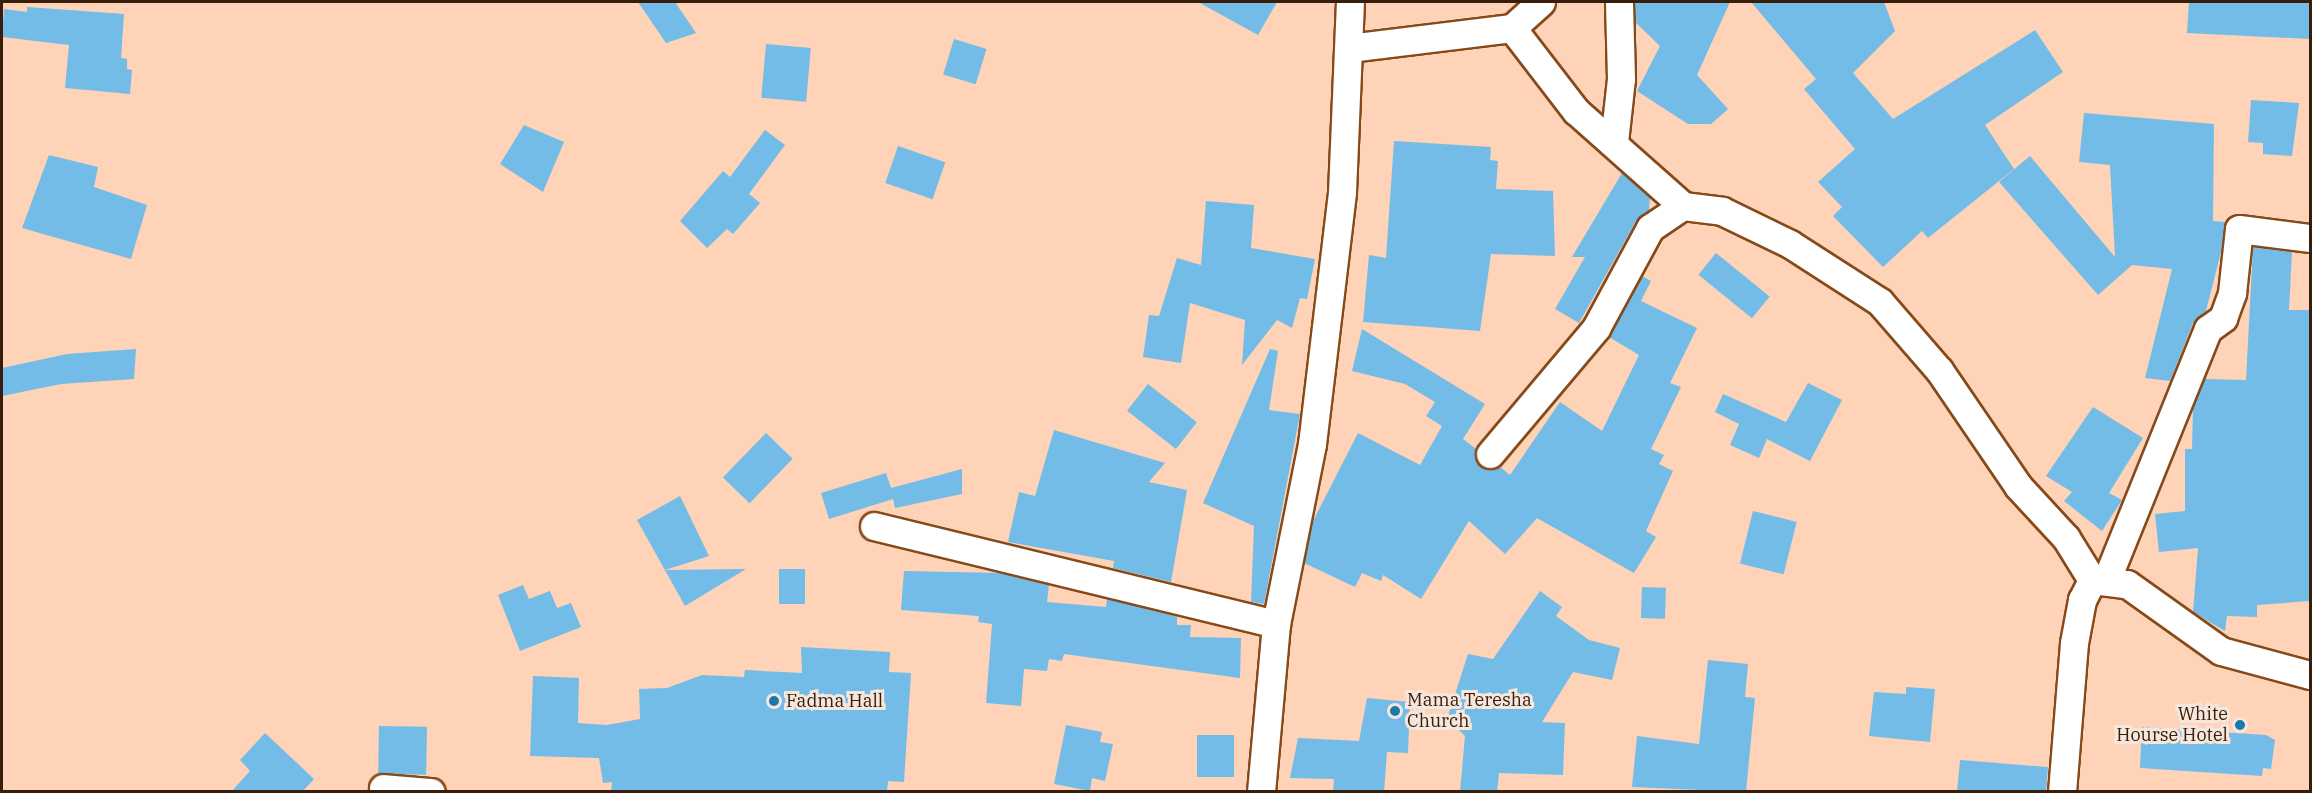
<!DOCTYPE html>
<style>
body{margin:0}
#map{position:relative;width:2312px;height:793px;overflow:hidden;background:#fed3b7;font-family:"IBM Plex Serif",serif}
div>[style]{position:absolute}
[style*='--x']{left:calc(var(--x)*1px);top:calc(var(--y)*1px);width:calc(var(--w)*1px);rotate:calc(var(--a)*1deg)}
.building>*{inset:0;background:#73bce7;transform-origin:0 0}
.roads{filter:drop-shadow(2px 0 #864a19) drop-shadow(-2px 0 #864a19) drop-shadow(0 2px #864a19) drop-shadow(0 -2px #864a19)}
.minor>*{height:27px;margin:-13.5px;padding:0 13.5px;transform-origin:13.5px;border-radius:13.5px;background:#fff}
.dots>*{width:16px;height:16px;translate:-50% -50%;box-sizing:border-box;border:3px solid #f5e7dd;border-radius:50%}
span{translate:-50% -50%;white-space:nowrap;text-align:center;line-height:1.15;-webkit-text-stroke:6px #f5e7dd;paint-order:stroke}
.poi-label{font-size:18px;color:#371d0a}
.left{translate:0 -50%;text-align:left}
.right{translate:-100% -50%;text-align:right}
.frame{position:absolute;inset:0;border:3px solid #371d0a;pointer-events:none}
</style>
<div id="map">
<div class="building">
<div style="clip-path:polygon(638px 2px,675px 2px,696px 33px,666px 43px)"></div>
<div style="clip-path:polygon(1198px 2px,1277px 2px,1258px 35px)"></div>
<div style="clip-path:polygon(1635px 2px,1730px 2px,1697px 75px,1728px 109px,1711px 124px,1688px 124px,1637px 91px,1660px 46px,1635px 22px)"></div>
<div style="clip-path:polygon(1751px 2px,1884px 2px,1895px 31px,1853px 73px,1893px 119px,2035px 30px,2063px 72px,1985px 125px,2014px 169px,1928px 238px,1922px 231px,1883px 267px,1833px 216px,1842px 207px,1818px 182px,1855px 149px,1804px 89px,1816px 79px)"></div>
<div style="clip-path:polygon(2189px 2px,2310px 2px,2310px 39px,2187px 33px)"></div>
<div style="clip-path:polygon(27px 7px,124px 14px,121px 58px,127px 59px,127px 69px,132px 70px,130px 94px,65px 88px,69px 45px,2px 37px,4px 9px,27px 12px)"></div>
<div style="left:954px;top:39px;width:34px;height:37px;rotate:17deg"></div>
<div style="left:766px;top:44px;width:45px;height:54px;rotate:5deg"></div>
<div style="clip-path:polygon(2251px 100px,2299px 103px,2292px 156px,2263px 154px,2263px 143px,2248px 142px)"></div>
<div style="clip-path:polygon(2084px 113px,2214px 124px,2213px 221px,2225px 222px,2221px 252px,2206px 311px,2193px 323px,2170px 381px,2145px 378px,2172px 269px,2132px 265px,2098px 295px,1999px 182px,2030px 156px,2115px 257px,2110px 165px,2079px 162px)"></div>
<div style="clip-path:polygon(524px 125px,564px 142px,543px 192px,500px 164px)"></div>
<div style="clip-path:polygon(765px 130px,785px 145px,749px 194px,760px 203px,733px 234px,727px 229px,707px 248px,680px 221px,723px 171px,730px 177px)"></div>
<div style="clip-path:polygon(1394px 141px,1491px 147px,1490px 160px,1498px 161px,1496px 189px,1553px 191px,1555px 256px,1491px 254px,1480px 331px,1363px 322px,1369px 255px,1386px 258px)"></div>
<div style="left:898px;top:146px;width:50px;height:39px;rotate:19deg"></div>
<div style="clip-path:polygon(49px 155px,98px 167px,94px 187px,147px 205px,131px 259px,22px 228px)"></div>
<div style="clip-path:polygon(1622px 173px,1650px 197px,1649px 210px,1636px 221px,1579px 323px,1555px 309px,1585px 257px,1572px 257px)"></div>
<div style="clip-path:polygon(1206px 201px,1254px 205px,1251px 248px,1315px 259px,1307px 299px,1300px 298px,1292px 328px,1277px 320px,1242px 365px,1245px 320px,1190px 303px,1181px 363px,1143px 357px,1149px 315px,1159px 316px,1177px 258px,1201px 265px)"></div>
<div style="clip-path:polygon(2253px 247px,2292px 252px,2289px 310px,2310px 310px,2310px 601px,2257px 605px,2257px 617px,2227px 616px,2225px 631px,2193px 612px,2198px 548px,2159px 552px,2155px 514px,2185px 511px,2185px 449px,2192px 449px,2193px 408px,2205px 379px,2246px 380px)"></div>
<div style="left:1716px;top:253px;width:69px;height:28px;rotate:39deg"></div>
<div style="clip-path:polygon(1642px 276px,1651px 281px,1641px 301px,1697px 328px,1670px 383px,1681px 387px,1651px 449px,1664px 455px,1659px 464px,1673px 471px,1646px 531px,1656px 537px,1634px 573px,1537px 518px,1505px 554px,1469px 521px,1421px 599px,1383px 575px,1381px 581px,1362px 573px,1355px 587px,1304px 563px,1312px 523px,1358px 433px,1420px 465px,1442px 426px,1426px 416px,1435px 402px,1405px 384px,1352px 371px,1362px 329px,1485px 404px,1463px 439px,1476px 449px,1480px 466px,1499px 466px,1510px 475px,1560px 402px,1602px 431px,1639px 355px,1609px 337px)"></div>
<div style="clip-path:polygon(136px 349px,134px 379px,61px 384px,2px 396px,2px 368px,67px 354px)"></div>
<div style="clip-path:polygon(1270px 349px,1278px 351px,1269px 410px,1300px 414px,1264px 604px,1251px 602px,1254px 526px,1203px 503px)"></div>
<div style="clip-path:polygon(1808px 383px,1842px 400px,1810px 461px,1767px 439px,1759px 458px,1730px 445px,1739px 424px,1715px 412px,1723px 394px,1786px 422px)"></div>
<div style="left:1148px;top:384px;width:62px;height:34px;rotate:38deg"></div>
<div style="clip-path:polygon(2093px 407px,2143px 438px,2109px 493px,2122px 500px,2102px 531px,2064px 501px,2072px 492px,2046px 476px)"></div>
<div style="clip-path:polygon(1054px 430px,1165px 463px,1149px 482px,1187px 490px,1171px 582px,1113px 568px,1114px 561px,1008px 542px,1019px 492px,1035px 496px)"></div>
<div style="left:766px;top:433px;width:37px;height:62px;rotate:44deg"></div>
<div style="clip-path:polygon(962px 469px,962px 494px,895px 508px,893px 499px,829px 519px,821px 493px,886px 473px,891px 488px)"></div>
<div style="clip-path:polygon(680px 496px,709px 556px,665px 570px,746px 569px,685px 606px,637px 520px)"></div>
<div style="left:1753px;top:511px;width:45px;height:54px;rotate:14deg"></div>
<div style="left:779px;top:569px;width:26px;height:35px"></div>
<div style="clip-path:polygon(904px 571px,1001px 573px,1049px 585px,1047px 602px,1106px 607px,1107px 599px,1166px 613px,1177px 617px,1177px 625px,1191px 625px,1190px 637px,1241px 638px,1240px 678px,1064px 654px,1062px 661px,1049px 659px,1047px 671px,1024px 669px,1021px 706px,986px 703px,992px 624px,978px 622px,979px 616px,901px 610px)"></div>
<div style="clip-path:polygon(523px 585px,529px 599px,550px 591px,557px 608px,571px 603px,581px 627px,520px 651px,498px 595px)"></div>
<div style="left:1642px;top:587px;width:24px;height:31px;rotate:2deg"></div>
<div style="clip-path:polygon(1540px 591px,1562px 607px,1556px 616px,1589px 640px,1620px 648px,1612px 680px,1573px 672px,1542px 722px,1565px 723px,1563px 775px,1499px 773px,1497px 792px,1460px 792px,1465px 736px,1447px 719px,1468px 654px,1493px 659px)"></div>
<div style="clip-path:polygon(801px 647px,890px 652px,889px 672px,911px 673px,904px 782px,888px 781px,887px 792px,611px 792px,612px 782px,603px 783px,599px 758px,530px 756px,533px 676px,579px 678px,578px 723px,607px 725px,640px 719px,639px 689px,667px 688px,702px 675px,744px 677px,745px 670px,802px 673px)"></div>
<div style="clip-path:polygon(1708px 660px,1748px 664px,1745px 697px,1755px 698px,1746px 792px,1632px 787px,1637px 736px,1699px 744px)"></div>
<div style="clip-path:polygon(1906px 687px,1935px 689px,1930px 742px,1869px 736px,1874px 692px,1906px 694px)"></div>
<div style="clip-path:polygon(1367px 698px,1410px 702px,1408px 753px,1387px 752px,1384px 792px,1333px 792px,1334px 779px,1290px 778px,1298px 738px,1359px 741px)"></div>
<div style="clip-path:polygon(1066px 725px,1102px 732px,1100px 742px,1113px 744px,1105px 781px,1092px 778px,1090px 791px,1054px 784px)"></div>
<div style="left:379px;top:726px;width:48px;height:48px;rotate:1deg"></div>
<div style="clip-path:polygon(2142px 727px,2266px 735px,2275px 740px,2271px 769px,2263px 768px,2262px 776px,2140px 768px)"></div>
<div style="clip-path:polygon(265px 733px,314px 779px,302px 792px,231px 792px,250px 771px,240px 760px)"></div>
<div style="left:1197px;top:735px;width:37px;height:42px"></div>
<div style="clip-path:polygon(1960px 760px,2048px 767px,2046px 792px,1957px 792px)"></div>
</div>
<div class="roads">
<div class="minor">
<div style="--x:1512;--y:28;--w:105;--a:52.4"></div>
<div style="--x:1576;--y:111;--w:143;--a:41.6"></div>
<div style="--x:1349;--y:48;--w:164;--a:-7"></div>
<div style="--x:1512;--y:28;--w:39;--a:-42"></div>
<div style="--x:1614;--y:142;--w:63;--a:-83.7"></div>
<div style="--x:1621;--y:79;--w:77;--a:-91.5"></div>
<div style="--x:1490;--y:454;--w:165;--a:-49.9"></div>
<div style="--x:1596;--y:328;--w:114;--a:-61.6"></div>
<div style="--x:1650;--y:228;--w:40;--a:-34"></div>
<div style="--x:1683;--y:206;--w:39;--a:7"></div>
<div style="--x:1722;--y:211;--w:76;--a:25.9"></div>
<div style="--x:1790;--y:244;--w:107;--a:32.8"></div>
<div style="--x:1880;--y:302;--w:90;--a:49.1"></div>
<div style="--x:1939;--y:370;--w:140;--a:55.7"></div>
<div style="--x:2018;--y:486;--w:71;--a:47.3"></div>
<div style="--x:2066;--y:538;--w:49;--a:58.2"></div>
<div style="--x:874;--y:526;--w:414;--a:13.7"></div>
<div style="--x:2106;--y:581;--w:272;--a:-68"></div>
<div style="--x:2208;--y:329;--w:19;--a:-36"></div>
<div style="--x:2223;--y:318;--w:27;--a:-70"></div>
<div style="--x:2232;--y:293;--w:64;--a:-83.8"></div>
<div style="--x:2239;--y:229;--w:72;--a:7.2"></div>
<div style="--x:383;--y:788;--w:48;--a:4.8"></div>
<div style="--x:1261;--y:792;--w:169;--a:-84.9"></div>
<div style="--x:1276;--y:624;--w:184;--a:-78.7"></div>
<div style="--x:1312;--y:444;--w:254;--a:-83.2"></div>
<div style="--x:1342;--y:192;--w:190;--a:-87.6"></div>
<div style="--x:2062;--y:792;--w:149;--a:-85.4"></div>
<div style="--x:2074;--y:643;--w:44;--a:-79.5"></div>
<div style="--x:2082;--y:600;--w:22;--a:-63"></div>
<div style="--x:2092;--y:580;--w:35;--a:7"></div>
<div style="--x:2127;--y:584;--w:115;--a:35.5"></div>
<div style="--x:2221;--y:651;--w:92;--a:15.1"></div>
</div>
</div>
<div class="dots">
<div style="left:774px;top:701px;background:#1d7aa8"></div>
<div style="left:1395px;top:711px;background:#1d7aa8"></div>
<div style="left:2240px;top:725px;background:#1d7aa8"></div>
</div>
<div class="poi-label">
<span class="left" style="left:786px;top:701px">Fadma Hall</span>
<span class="left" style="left:1407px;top:711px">Mama Teresha<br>Church</span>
<span class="right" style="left:2228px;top:725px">White<br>Hourse Hotel</span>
</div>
<div class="frame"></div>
</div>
